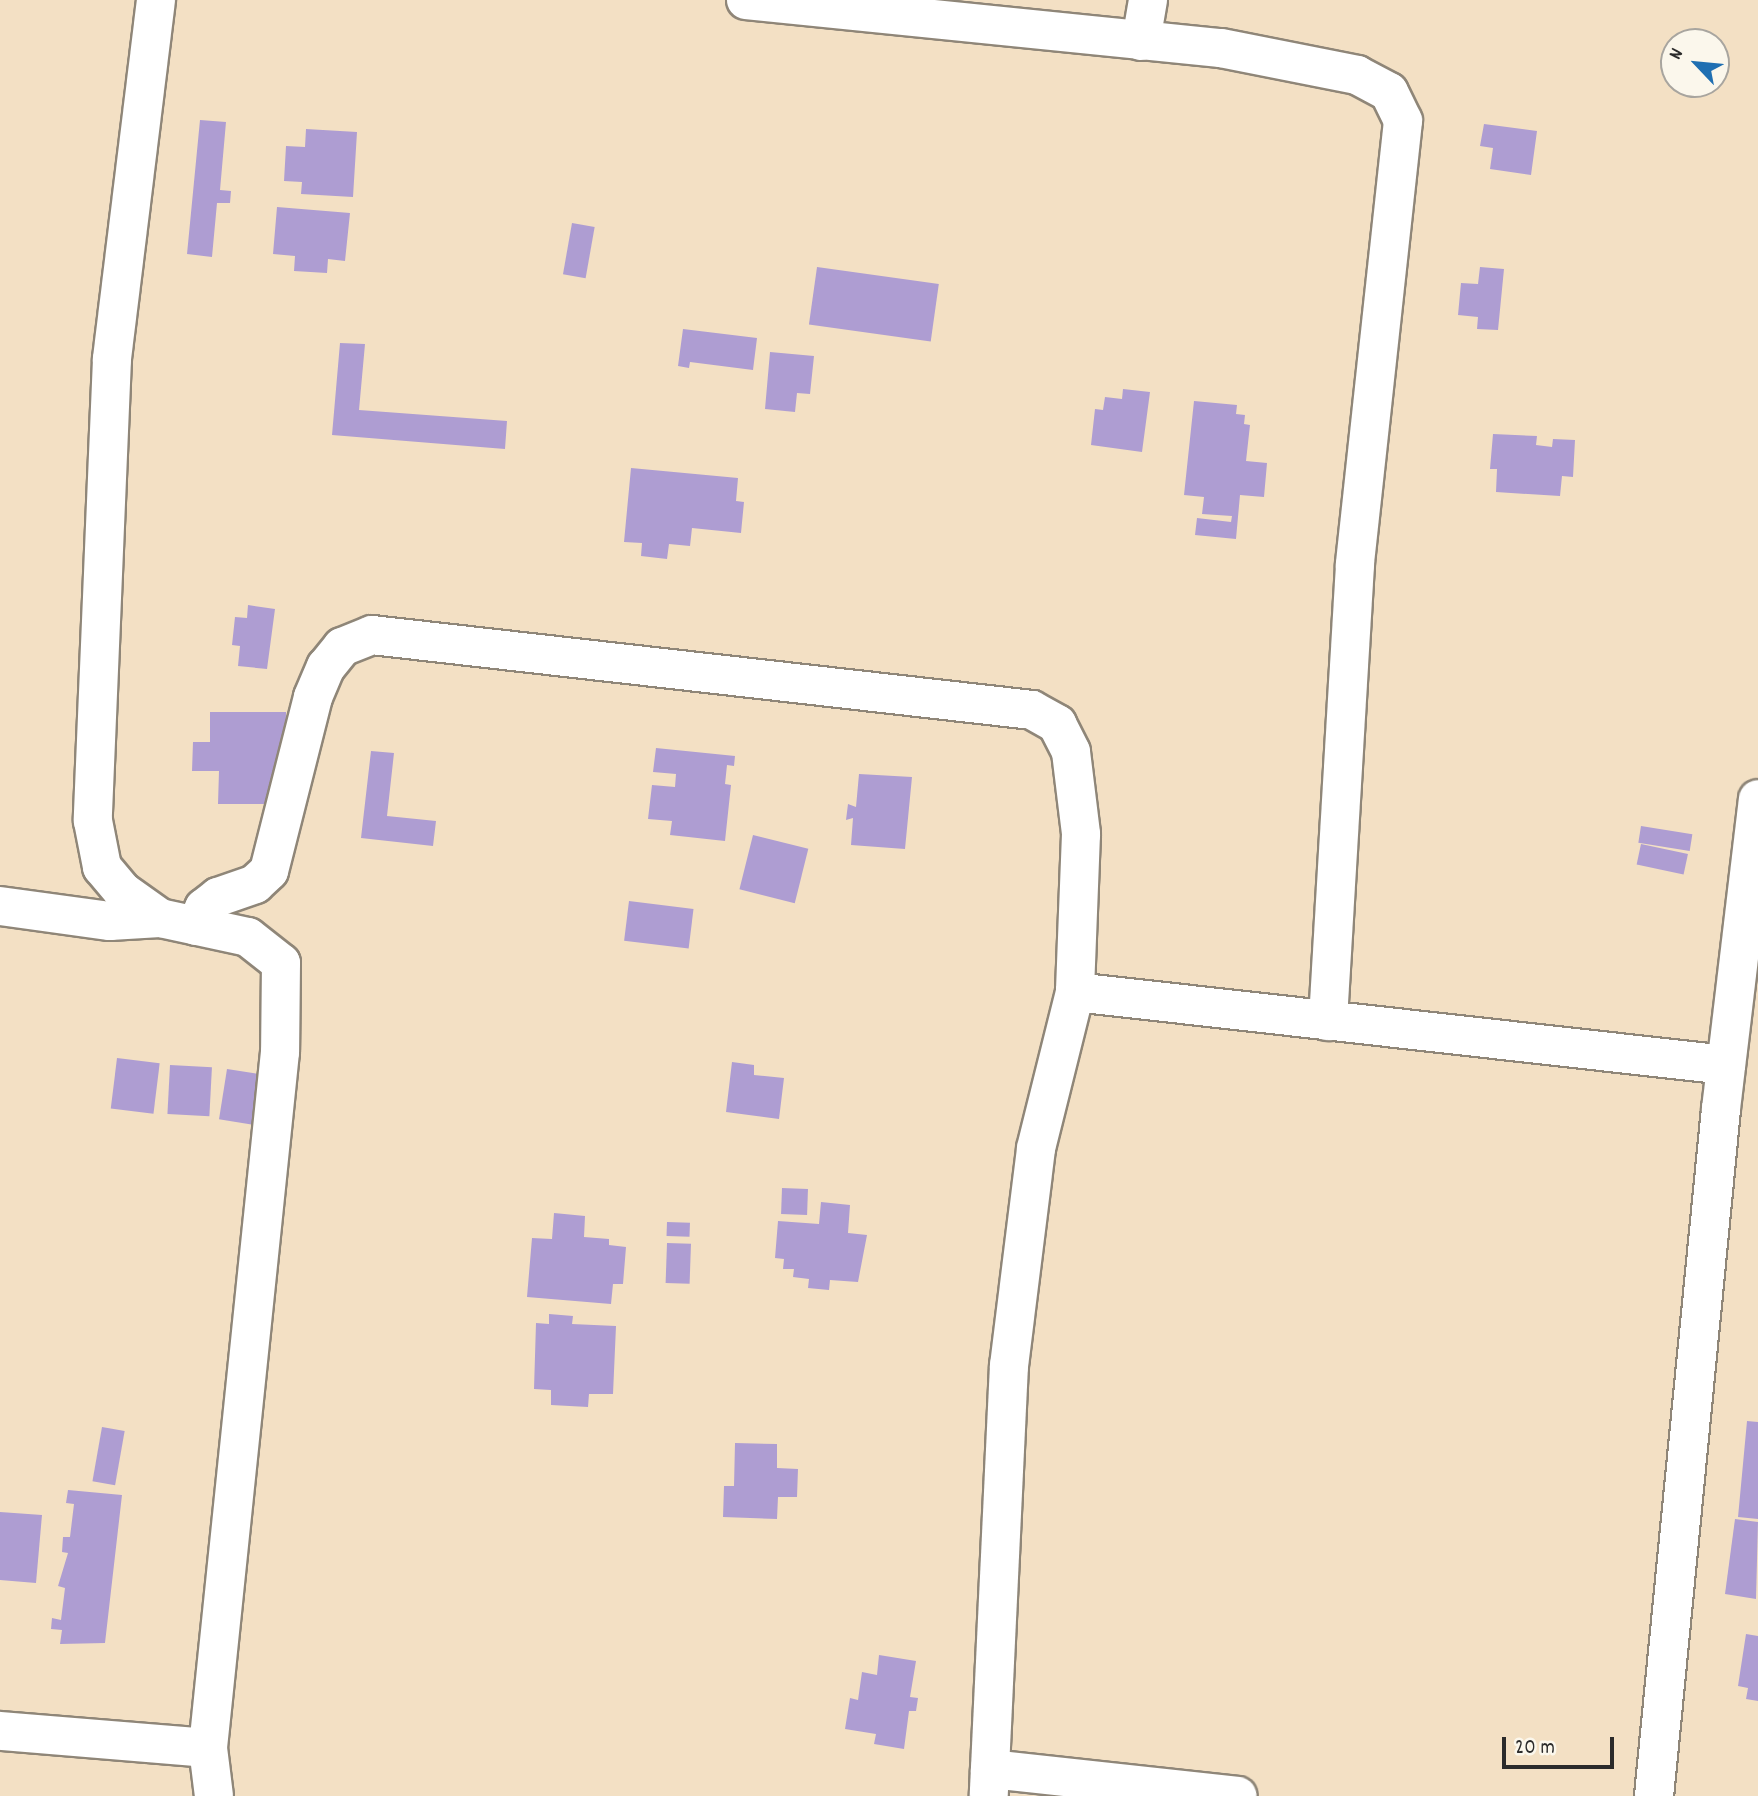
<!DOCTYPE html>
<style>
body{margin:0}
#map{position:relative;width:1758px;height:1796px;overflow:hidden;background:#f3e0c4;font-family:Dekko,sans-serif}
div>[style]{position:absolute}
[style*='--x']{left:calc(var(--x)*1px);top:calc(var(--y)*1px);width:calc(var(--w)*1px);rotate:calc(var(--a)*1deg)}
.building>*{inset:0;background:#ae9dd2;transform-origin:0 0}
.roads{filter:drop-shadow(2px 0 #8f8678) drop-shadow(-2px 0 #8f8678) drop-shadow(0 2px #8f8678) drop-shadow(0 -2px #8f8678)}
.street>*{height:38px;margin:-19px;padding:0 19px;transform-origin:19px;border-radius:19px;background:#fff}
span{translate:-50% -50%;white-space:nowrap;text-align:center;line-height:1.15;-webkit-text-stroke:6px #fbf7ec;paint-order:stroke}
.north{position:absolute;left:1660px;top:28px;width:70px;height:70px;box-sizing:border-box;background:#fbf7ec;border:2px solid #a8a59f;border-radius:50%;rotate:296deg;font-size:19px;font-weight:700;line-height:28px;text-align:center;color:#2b2b2b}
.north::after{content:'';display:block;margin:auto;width:24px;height:32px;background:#1f6fb2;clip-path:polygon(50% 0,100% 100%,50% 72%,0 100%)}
.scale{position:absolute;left:1502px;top:1737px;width:112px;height:32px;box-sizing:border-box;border:4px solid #2b2b2b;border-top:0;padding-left:9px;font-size:21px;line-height:24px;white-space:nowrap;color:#2b2b2b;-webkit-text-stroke:5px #fbf7ec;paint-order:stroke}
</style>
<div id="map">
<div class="building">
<div style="clip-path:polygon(200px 120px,226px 122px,220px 190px,231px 191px,230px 203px,217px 203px,212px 257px,187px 254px)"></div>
<div style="clip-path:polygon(1484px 124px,1537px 131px,1531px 175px,1490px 169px,1493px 148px,1480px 146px)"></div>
<div style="clip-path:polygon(306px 129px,357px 132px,353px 197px,301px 194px,302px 182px,284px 181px,286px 146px,305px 147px)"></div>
<div style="clip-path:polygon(277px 207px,350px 213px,345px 261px,328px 259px,327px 273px,294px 271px,295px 256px,273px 254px)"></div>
<div style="left:572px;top:223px;width:23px;height:52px;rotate:10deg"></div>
<div style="left:817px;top:267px;width:123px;height:58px;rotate:8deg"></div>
<div style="clip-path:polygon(1480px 267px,1504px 269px,1498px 330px,1477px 329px,1478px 317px,1458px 315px,1461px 283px,1478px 284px)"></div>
<div style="clip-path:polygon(683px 329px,757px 338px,753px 370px,690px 362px,689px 368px,678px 366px)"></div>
<div style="clip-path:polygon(340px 343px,365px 344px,359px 410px,507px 421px,505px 449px,332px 435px)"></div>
<div style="clip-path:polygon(770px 352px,814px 356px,810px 394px,797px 393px,795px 412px,765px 409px)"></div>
<div style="clip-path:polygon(1123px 389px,1150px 392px,1142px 452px,1091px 445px,1095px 409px,1103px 410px,1105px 397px,1122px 399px)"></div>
<div style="clip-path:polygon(1194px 401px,1237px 405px,1236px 414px,1245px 415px,1244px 424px,1250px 425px,1246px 461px,1267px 463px,1264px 497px,1240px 495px,1236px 539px,1195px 535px,1197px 518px,1231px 522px,1232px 516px,1202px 514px,1204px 497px,1184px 495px)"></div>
<div style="clip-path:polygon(1493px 434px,1537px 436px,1536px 445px,1552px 447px,1553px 439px,1575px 440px,1573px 477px,1562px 476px,1560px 496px,1496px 492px,1497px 469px,1490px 469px)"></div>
<div style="clip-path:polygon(631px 468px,738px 478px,736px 501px,744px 502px,741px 533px,692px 528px,690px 546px,669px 544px,667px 559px,641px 556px,642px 543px,624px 542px)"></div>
<div style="clip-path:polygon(248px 605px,275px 609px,267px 669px,238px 666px,240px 646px,232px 645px,235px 617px,247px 618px)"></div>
<div style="clip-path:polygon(210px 712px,286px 712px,285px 786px,276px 804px,218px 804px,219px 771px,192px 771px,193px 742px,210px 742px)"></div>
<div style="clip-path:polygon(656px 748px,735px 756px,734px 766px,727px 765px,725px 784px,731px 785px,725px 841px,670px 835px,672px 821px,648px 819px,652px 785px,675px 787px,676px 774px,653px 772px)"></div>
<div style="clip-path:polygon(371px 751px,394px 753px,387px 816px,436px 821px,433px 846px,361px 838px)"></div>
<div style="clip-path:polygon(859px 774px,912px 777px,905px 849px,851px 845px,853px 818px,846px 820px,848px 804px,856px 807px)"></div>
<div style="left:1641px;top:826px;width:52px;height:17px;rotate:9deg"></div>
<div style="left:753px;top:835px;width:57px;height:56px;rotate:14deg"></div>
<div style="left:1641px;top:844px;width:48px;height:21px;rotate:12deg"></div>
<div style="left:629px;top:901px;width:65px;height:40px;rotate:7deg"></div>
<div style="left:117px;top:1058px;width:43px;height:51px;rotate:7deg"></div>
<div style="clip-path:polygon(732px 1062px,754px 1065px,754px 1075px,784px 1078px,779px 1119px,726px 1112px)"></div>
<div style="left:170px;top:1065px;width:42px;height:49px;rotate:3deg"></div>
<div style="left:227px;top:1069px;width:38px;height:51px;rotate:9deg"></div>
<div style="left:782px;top:1188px;width:26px;height:26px;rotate:2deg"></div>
<div style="clip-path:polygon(821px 1202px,850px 1205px,848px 1233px,867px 1235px,858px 1282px,830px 1280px,829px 1290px,808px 1288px,809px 1279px,793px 1277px,794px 1269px,783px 1269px,784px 1259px,775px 1258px,778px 1221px,819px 1224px)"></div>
<div style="clip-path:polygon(554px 1213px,585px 1216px,584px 1237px,609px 1239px,609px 1245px,626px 1247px,623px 1284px,613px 1284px,611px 1304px,527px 1297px,532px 1238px,552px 1239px)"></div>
<div style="left:667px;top:1222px;width:23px;height:14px;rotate:2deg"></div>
<div style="left:667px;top:1243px;width:24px;height:40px;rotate:2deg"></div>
<div style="clip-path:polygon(549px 1314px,573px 1316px,572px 1324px,616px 1326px,613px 1394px,589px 1394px,588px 1407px,551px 1405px,551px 1390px,534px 1389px,536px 1323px,549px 1324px)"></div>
<div style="clip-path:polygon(1747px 1421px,1758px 1422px,1758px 1519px,1738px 1517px)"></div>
<div style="left:102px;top:1427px;width:23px;height:55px;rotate:10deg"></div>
<div style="clip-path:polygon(735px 1443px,777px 1444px,777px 1468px,798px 1469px,797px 1497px,778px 1497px,777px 1519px,723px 1517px,724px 1486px,734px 1486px)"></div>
<div style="clip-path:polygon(68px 1490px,122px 1495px,105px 1643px,60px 1644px,62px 1630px,51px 1629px,52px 1618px,61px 1620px,65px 1588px,58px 1586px,68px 1553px,62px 1552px,63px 1537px,70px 1537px,74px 1504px,66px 1503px)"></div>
<div style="clip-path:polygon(0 1512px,42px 1515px,36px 1583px,0 1580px)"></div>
<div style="clip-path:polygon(1735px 1519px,1758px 1522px,1756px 1599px,1725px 1594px)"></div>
<div style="clip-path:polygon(1746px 1634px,1758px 1636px,1758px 1701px,1746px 1699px,1748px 1688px,1738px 1686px)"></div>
<div style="clip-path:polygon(879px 1655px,916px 1661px,910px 1697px,918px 1698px,916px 1711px,909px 1711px,904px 1749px,874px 1744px,876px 1734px,845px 1729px,850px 1698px,858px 1700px,862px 1672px,877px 1675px)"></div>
</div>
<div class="roads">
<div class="street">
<div style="--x:156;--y:0;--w:362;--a:97"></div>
<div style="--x:112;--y:359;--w:462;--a:92.4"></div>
<div style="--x:93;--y:821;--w:47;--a:78.9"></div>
<div style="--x:102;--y:867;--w:31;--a:50"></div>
<div style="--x:122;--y:891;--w:47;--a:35.4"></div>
<div style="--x:746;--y:0;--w:477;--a:5.8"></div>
<div style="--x:1221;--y:48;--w:139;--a:11.2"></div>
<div style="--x:1357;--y:75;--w:36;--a:28"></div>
<div style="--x:1389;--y:92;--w:32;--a:64"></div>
<div style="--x:1403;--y:121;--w:447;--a:96.2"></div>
<div style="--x:1355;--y:565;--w:457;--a:93.4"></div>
<div style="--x:1141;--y:41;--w:42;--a:-80.3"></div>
<div style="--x:0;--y:906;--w:111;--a:7.8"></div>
<div style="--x:110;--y:921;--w:50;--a:-3.4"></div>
<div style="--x:160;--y:918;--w:90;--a:12.2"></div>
<div style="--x:248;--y:937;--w:42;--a:38.2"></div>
<div style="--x:281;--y:963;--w:89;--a:90.6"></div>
<div style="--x:280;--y:1052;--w:700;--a:95.91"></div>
<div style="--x:208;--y:1748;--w:209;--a:-175.3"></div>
<div style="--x:196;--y:926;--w:20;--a:-66"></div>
<div style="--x:204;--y:908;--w:18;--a:-38"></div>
<div style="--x:218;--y:897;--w:39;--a:-19"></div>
<div style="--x:255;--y:884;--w:19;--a:-43"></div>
<div style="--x:269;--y:871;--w:179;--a:-75.8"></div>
<div style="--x:313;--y:697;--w:33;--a:-67"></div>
<div style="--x:326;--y:667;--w:26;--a:-51"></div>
<div style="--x:342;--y:647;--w:32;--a:-22"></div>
<div style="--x:372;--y:635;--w:664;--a:6.48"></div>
<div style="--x:1032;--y:710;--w:29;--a:29"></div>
<div style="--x:1057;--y:724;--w:31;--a:63"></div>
<div style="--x:1071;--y:752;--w:83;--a:83"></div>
<div style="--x:1081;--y:834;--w:158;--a:92.2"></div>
<div style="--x:1075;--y:992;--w:162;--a:104"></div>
<div style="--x:1036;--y:1149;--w:218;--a:97.1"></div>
<div style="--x:1009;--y:1365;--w:431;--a:92.7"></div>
<div style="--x:1075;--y:992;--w:655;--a:6.4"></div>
<div style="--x:208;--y:1748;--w:48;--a:82.9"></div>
<div style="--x:990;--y:1769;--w:249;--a:6.2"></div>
<div style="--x:1654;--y:1796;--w:690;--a:-84.43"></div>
<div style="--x:1721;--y:1109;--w:312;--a:-83.2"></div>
</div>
</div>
<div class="north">N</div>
<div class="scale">20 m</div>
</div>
